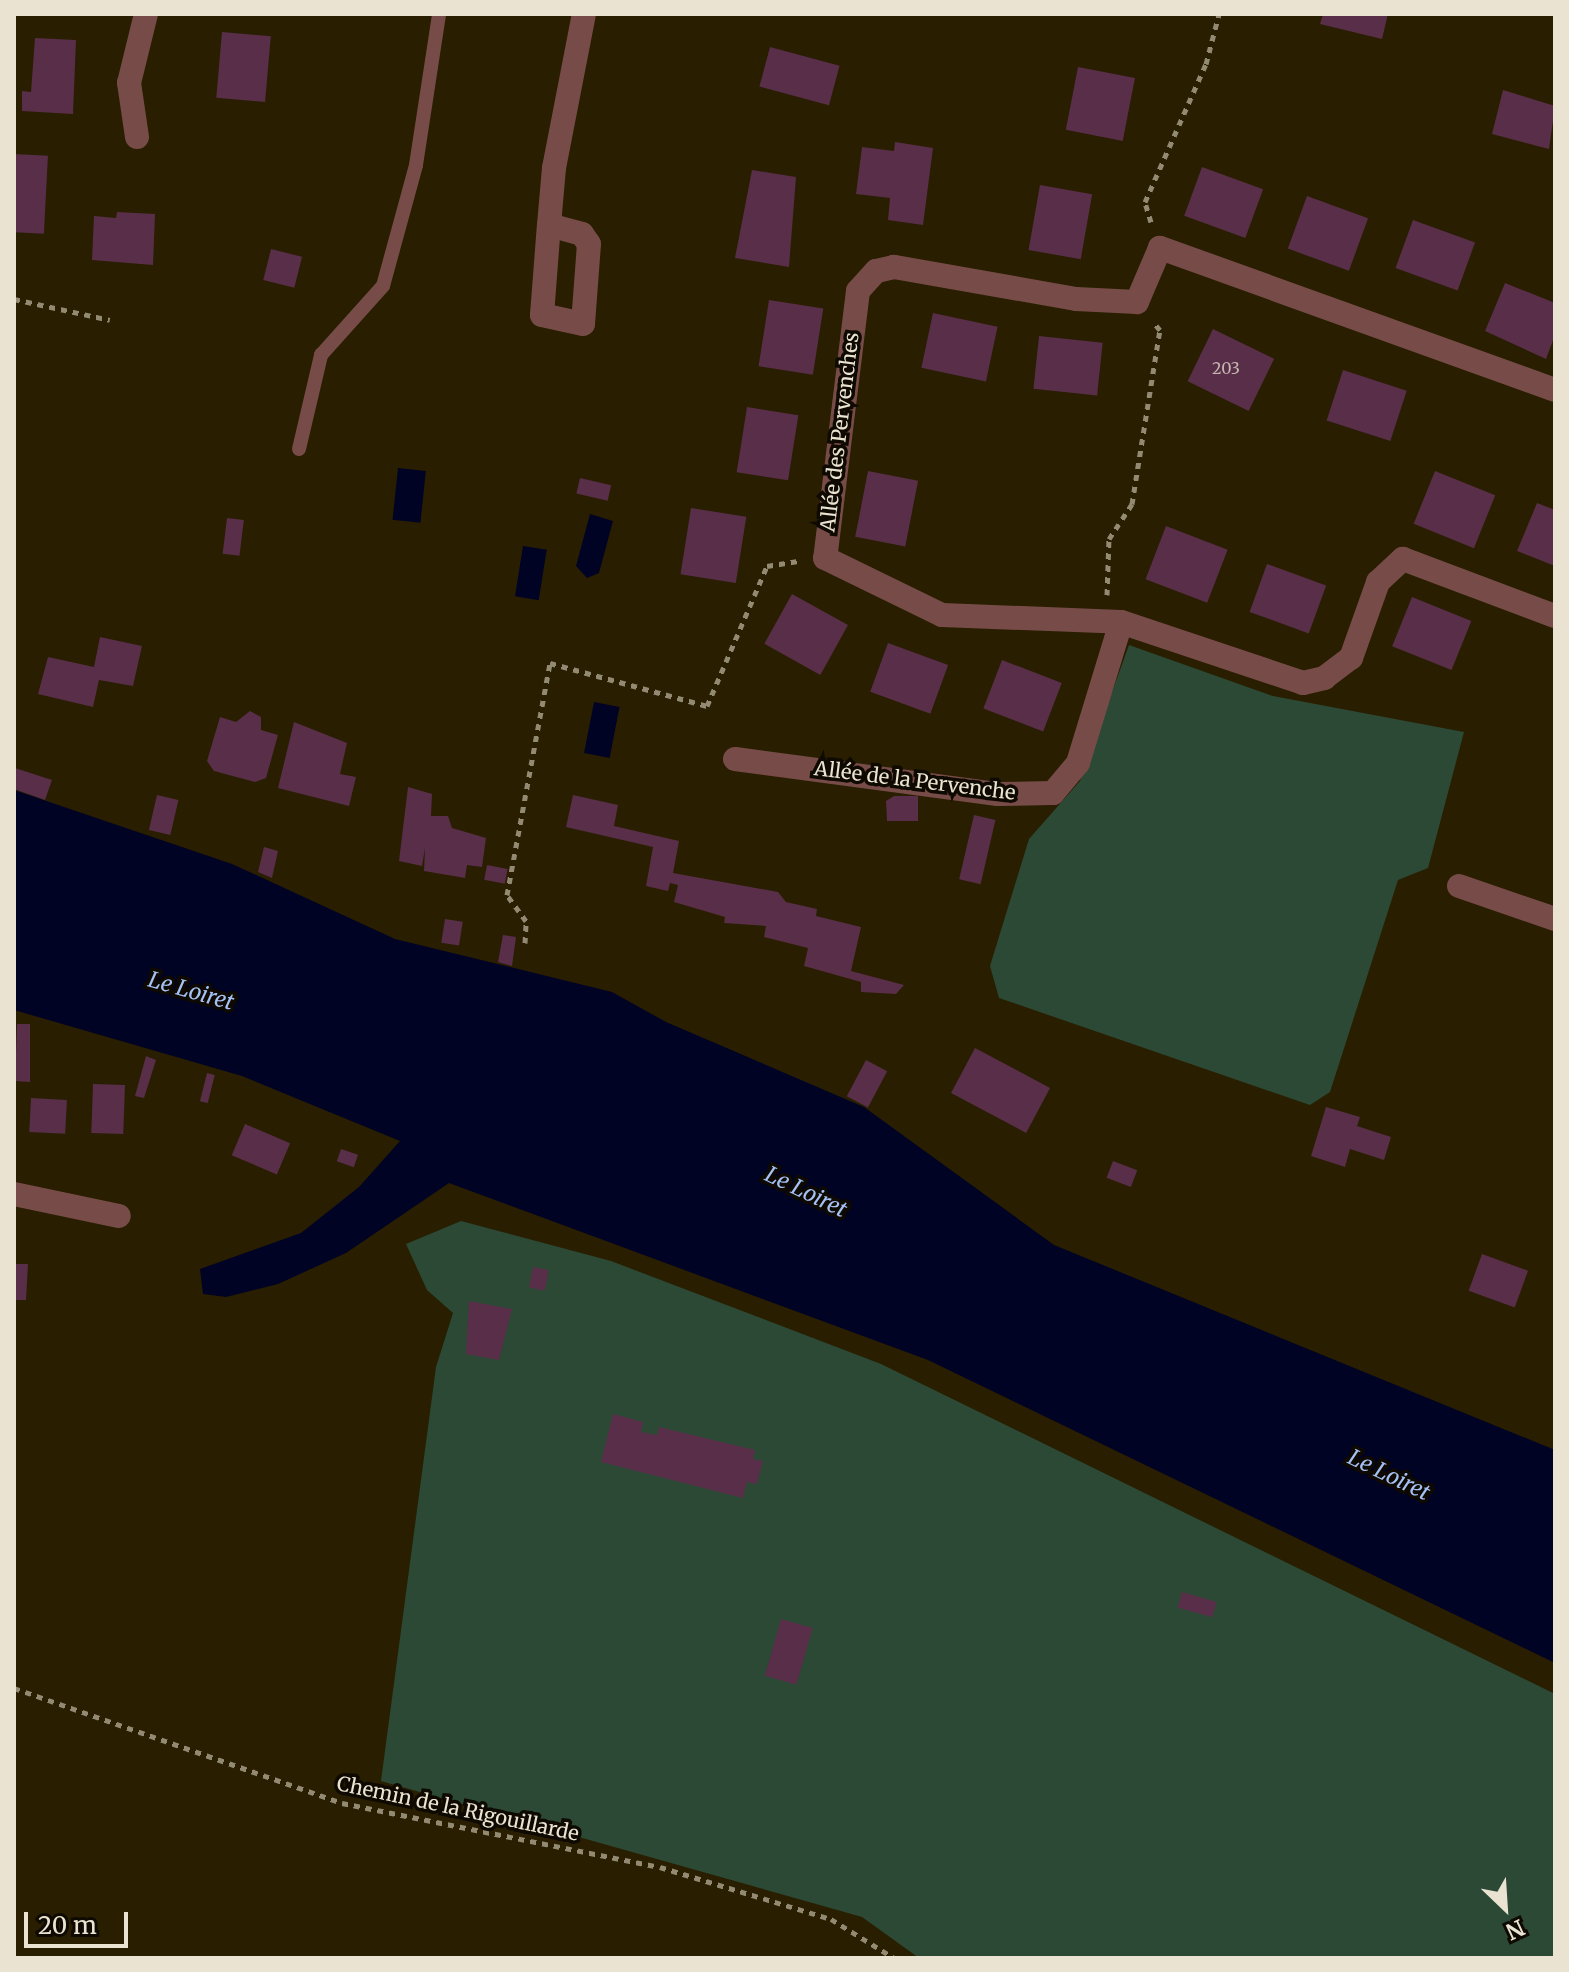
<!DOCTYPE html>
<meta charset="utf-8">
<style>
body{margin:0}
#map{position:relative;width:1569px;height:1972px;overflow:hidden;background:#291e00;font-family:Merriweather,serif}
div>[style]{position:absolute}
[style*='--x']{left:calc(var(--x)*1px);top:calc(var(--y)*1px);width:calc(var(--w)*1px);rotate:calc(var(--a)*1deg)}
.green>*{inset:0;background:#2b4934}
.water>*{inset:0;background:#000324;transform-origin:0 0}
.building>*{inset:0;background:#582e49;transform-origin:0 0}
.path>*{height:5px;margin-top:-2.5px;transform-origin:0;background:repeating-linear-gradient(90deg,#938a73 0 6px,transparent 0 12px)}
.lane>*{height:14px;margin:-7px;padding:0 7px;transform-origin:7px;border-radius:7px;background:#774c48}
.street>*{height:24px;margin:-12px;padding:0 12px;transform-origin:12px;border-radius:12px;background:#774c48}
span{translate:-50% -50%;white-space:nowrap;text-align:center;line-height:1.15;-webkit-text-stroke:7px #0e0901;paint-order:stroke}
.number-label{font-size:16px;color:#c6b6af}
.number-label span{-webkit-text-stroke-width:0}
.street-label{font-size:20px;color:#eae3d1}
.water-label{font-size:22px;color:#a5c0f5;font-style:italic}
.frame{position:absolute;inset:0;border:16px solid #eae3d1;pointer-events:none}
.north{position:absolute;left:1465px;top:1868px;width:80px;height:80px;-webkit-text-stroke:6px #0e0901;paint-order:stroke;rotate:155deg;font-size:22px;font-weight:700;line-height:32px;text-align:center;color:#eae3d1}
.north::after{content:'';display:block;margin:auto;width:28px;height:36px;background:#eae3d1;clip-path:polygon(50% 0,100% 100%,50% 72%,0 100%)}
.scale{position:absolute;left:24px;top:1912px;width:104px;height:36px;box-sizing:border-box;border:4px solid #eae3d1;border-top:0;padding-left:10px;font-size:24px;line-height:28px;white-space:nowrap;color:#eae3d1;-webkit-text-stroke:6px #0e0901;paint-order:stroke}
</style>
<div id="map">
<div class="green">
<div style="clip-path:polygon(1129px 645px,1273px 696px,1464px 732px,1428px 868px,1398px 880px,1330px 1092px,1310px 1105px,999px 998px,990px 966px,1029px 839px,1080px 781px)"></div>
<div style="clip-path:polygon(461px 1221px,611px 1261px,881px 1364px,1555px 1694px,1555px 1958px,919px 1958px,862px 1917px,381px 1781px,436px 1367px,453px 1313px,427px 1290px,406px 1244px)"></div>
</div>
<div class="water">
<div style="left:398px;top:468px;width:28px;height:52px;rotate:6deg"></div>
<div style="clip-path:polygon(590px 514px,613px 521px,599px 573px,587px 578px,576px 566px)"></div>
<div style="left:523px;top:546px;width:24px;height:51px;rotate:9deg"></div>
<div style="left:594px;top:702px;width:26px;height:52px;rotate:11deg"></div>
<div style="clip-path:polygon(14px 790px,232px 864px,395px 939px,612px 992px,666px 1022px,864px 1107px,1054px 1245px,1555px 1450px,1555px 1663px,928px 1360px,449px 1183px,346px 1253px,278px 1284px,226px 1297px,203px 1294px,200px 1269px,301px 1233px,359px 1187px,400px 1141px,242px 1076px,14px 1010px)"></div>
</div>
<div class="building">
<div style="clip-path:polygon(1323px 14px,1388px 14px,1382px 39px,1320px 24px)"></div>
<div style="left:222px;top:32px;width:49px;height:66px;rotate:5deg"></div>
<div style="clip-path:polygon(35px 38px,76px 40px,73px 114px,22px 111px,22px 91px,31px 92px)"></div>
<div style="left:770px;top:47px;width:72px;height:41px;rotate:15deg"></div>
<div style="left:1078px;top:67px;width:58px;height:64px;rotate:11deg"></div>
<div style="clip-path:polygon(1503px 90px,1555px 106px,1549px 149px,1492px 134px)"></div>
<div style="clip-path:polygon(895px 142px,933px 148px,923px 225px,888px 220px,890px 198px,856px 194px,862px 147px,894px 151px)"></div>
<div style="left:14px;top:154px;width:34px;height:78px;rotate:3deg"></div>
<div style="left:1202px;top:167px;width:65px;height:52px;rotate:20deg"></div>
<div style="clip-path:polygon(752px 170px,796px 177px,789px 267px,735px 258px)"></div>
<div style="left:1040px;top:185px;width:53px;height:66px;rotate:10deg"></div>
<div style="left:1307px;top:196px;width:65px;height:56px;rotate:20deg"></div>
<div style="clip-path:polygon(117px 212px,155px 214px,153px 265px,92px 260px,94px 216px,116px 218px)"></div>
<div style="left:1413px;top:220px;width:66px;height:51px;rotate:20deg"></div>
<div style="left:271px;top:249px;width:32px;height:32px;rotate:14deg"></div>
<div style="clip-path:polygon(1505px 283px,1555px 303px,1555px 335px,1546px 359px,1485px 331px)"></div>
<div style="left:769px;top:300px;width:55px;height:67px;rotate:9deg"></div>
<div style="left:933px;top:313px;width:66px;height:56px;rotate:12deg"></div>
<div style="left:1213px;top:329px;width:68px;height:58px;rotate:26deg"></div>
<div style="left:1039px;top:336px;width:64px;height:53px;rotate:6deg"></div>
<div style="left:1343px;top:370px;width:67px;height:53px;rotate:18deg"></div>
<div style="left:747px;top:407px;width:52px;height:66px;rotate:9deg"></div>
<div style="left:868px;top:471px;width:51px;height:67px;rotate:11deg"></div>
<div style="left:1435px;top:471px;width:65px;height:57px;rotate:22deg"></div>
<div style="left:580px;top:478px;width:32px;height:16px;rotate:13deg"></div>
<div style="clip-path:polygon(1537px 503px,1555px 510px,1555px 566px,1517px 551px)"></div>
<div style="left:691px;top:508px;width:56px;height:67px;rotate:9deg"></div>
<div style="left:227px;top:518px;width:17px;height:36px;rotate:7deg"></div>
<div style="left:1166px;top:526px;width:66px;height:57px;rotate:21deg"></div>
<div style="left:1267px;top:564px;width:63px;height:51px;rotate:20deg"></div>
<div style="left:792px;top:594px;width:64px;height:57px;rotate:29deg"></div>
<div style="left:1412px;top:597px;width:64px;height:53px;rotate:22deg"></div>
<div style="clip-path:polygon(100px 637px,142px 646px,133px 686px,99px 680px,93px 707px,38px 694px,48px 657px,94px 667px)"></div>
<div style="left:888px;top:643px;width:64px;height:52px;rotate:20deg"></div>
<div style="left:1002px;top:660px;width:64px;height:52px;rotate:21deg"></div>
<div style="clip-path:polygon(250px 711px,261px 717px,261px 730px,278px 735px,266px 778px,255px 782px,214px 771px,207px 761px,220px 717px,236px 722px)"></div>
<div style="clip-path:polygon(294px 722px,347px 743px,340px 774px,356px 777px,349px 806px,278px 788px)"></div>
<div style="clip-path:polygon(15px 768px,52px 780px,45px 800px,14px 789px)"></div>
<div style="clip-path:polygon(408px 787px,432px 794px,431px 816px,448px 816px,452px 828px,486px 838px,482px 867px,467px 865px,465px 878px,424px 871px,425px 848px,422px 866px,399px 861px)"></div>
<div style="left:157px;top:795px;width:22px;height:36px;rotate:13deg"></div>
<div style="clip-path:polygon(573px 795px,618px 805px,614px 826px,679px 841px,673px 873px,778px 892px,786px 902px,817px 909px,816px 916px,861px 927px,851px 971px,904px 985px,896px 994px,861px 992px,861px 982px,804px 966px,808px 948px,764px 937px,766px 926px,724px 923px,725px 917px,674px 902px,678px 885px,670px 883px,668px 891px,646px 886px,653px 847px,566px 827px)"></div>
<div style="clip-path:polygon(894px 796px,918px 796px,918px 821px,887px 821px,886px 801px)"></div>
<div style="left:974px;top:815px;width:22px;height:66px;rotate:13deg"></div>
<div style="clip-path:polygon(264px 847px,278px 851px,272px 878px,258px 872px)"></div>
<div style="left:487px;top:865px;width:21px;height:15px;rotate:11deg"></div>
<div style="left:445px;top:919px;width:18px;height:24px;rotate:9deg"></div>
<div style="clip-path:polygon(503px 935px,516px 937px,512px 966px,498px 962px)"></div>
<div style="clip-path:polygon(17px 1024px,30px 1024px,30px 1082px,15px 1081px)"></div>
<div style="left:975px;top:1048px;width:85px;height:51px;rotate:28deg"></div>
<div style="clip-path:polygon(146px 1056px,156px 1060px,144px 1098px,135px 1096px)"></div>
<div style="left:866px;top:1060px;width:24px;height:41px;rotate:28deg"></div>
<div style="left:207px;top:1073px;width:8px;height:29px;rotate:14deg"></div>
<div style="left:93px;top:1084px;width:32px;height:49px;rotate:2deg"></div>
<div style="left:31px;top:1098px;width:36px;height:34px;rotate:3deg"></div>
<div style="clip-path:polygon(1326px 1107px,1360px 1117px,1357px 1126px,1391px 1137px,1384px 1160px,1350px 1149px,1345px 1167px,1311px 1156px)"></div>
<div style="left:245px;top:1124px;width:49px;height:34px;rotate:23deg"></div>
<div style="left:341px;top:1149px;width:18px;height:13px;rotate:19deg"></div>
<div style="left:1113px;top:1161px;width:26px;height:18px;rotate:21deg"></div>
<div style="left:1482px;top:1254px;width:49px;height:39px;rotate:20deg"></div>
<div style="clip-path:polygon(14px 1264px,28px 1264px,26px 1300px,14px 1300px)"></div>
<div style="left:533px;top:1267px;width:16px;height:21px;rotate:11deg"></div>
<div style="clip-path:polygon(469px 1301px,512px 1309px,499px 1360px,466px 1354px)"></div>
<div style="clip-path:polygon(613px 1414px,643px 1422px,641px 1432px,657px 1435px,659px 1427px,755px 1450px,753px 1459px,763px 1461px,757px 1484px,747px 1482px,743px 1498px,601px 1462px)"></div>
<div style="left:1182px;top:1592px;width:36px;height:16px;rotate:16deg"></div>
<div style="left:781px;top:1619px;width:33px;height:59px;rotate:16deg"></div>
</div>
<div class="path">
<div style="--x:1151;--y:222;--w:21;--a:-107"></div>
<div style="--x:1145;--y:202;--w:151;--a:-66.2"></div>
<div style="--x:1206;--y:64;--w:52;--a:-75.4"></div>
<div style="--x:14;--y:299;--w:98;--a:12.3"></div>
<div style="--x:1107;--y:595;--w:56;--a:-88"></div>
<div style="--x:1109;--y:539;--w:42;--a:-56.7"></div>
<div style="--x:1132;--y:504;--w:176;--a:-80.9"></div>
<div style="--x:1160;--y:330;--w:8;--a:-130"></div>
<div style="--x:525;--y:943;--w:22;--a:-87"></div>
<div style="--x:526;--y:921;--w:32;--a:-126"></div>
<div style="--x:507;--y:895;--w:236;--a:-79.5"></div>
<div style="--x:550;--y:663;--w:163;--a:15.3"></div>
<div style="--x:707;--y:706;--w:152;--a:-66.8"></div>
<div style="--x:767;--y:566;--w:33;--a:-9"></div>
<div style="--x:14;--y:1688;--w:348;--a:19.3"></div>
<div style="--x:342;--y:1803;--w:324;--a:11.4"></div>
<div style="--x:660;--y:1867;--w:179;--a:16.9"></div>
<div style="--x:831;--y:1919;--w:74;--a:31.8"></div>
</div>
<div class="lane">
<div style="--x:299;--y:449;--w:97;--a:-76.8"></div>
<div style="--x:321;--y:355;--w:93;--a:-48.1"></div>
<div style="--x:383;--y:286;--w:125;--a:-74.7"></div>
<div style="--x:416;--y:165;--w:153;--a:-81.3"></div>
</div>
<div class="street">
<div style="--x:137;--y:137;--w:55;--a:-98.4"></div>
<div style="--x:129;--y:83;--w:71;--a:-76.2"></div>
<div style="--x:549;--y:225;--w:34;--a:15"></div>
<div style="--x:582;--y:234;--w:12;--a:55"></div>
<div style="--x:589;--y:244;--w:80;--a:94.3"></div>
<div style="--x:583;--y:324;--w:42;--a:-167.6"></div>
<div style="--x:542;--y:315;--w:90;--a:-85.6"></div>
<div style="--x:549;--y:225;--w:57;--a:-85"></div>
<div style="--x:554;--y:168;--w:157;--a:-79"></div>
<div style="--x:1555;--y:390;--w:420;--a:-160.2"></div>
<div style="--x:1160;--y:248;--w:59;--a:113.1"></div>
<div style="--x:1137;--y:302;--w:61;--a:-177.2"></div>
<div style="--x:1076;--y:299;--w:185;--a:-170"></div>
<div style="--x:894;--y:267;--w:18;--a:167"></div>
<div style="--x:876;--y:271;--w:27;--a:132"></div>
<div style="--x:858;--y:291;--w:269;--a:97"></div>
<div style="--x:825;--y:558;--w:130;--a:26"></div>
<div style="--x:942;--y:615;--w:179;--a:2.2"></div>
<div style="--x:1121;--y:622;--w:192;--a:18.5"></div>
<div style="--x:1303;--y:683;--w:22;--a:-13"></div>
<div style="--x:1324;--y:678;--w:34;--a:-37"></div>
<div style="--x:1351;--y:658;--w:81;--a:-70.4"></div>
<div style="--x:1378;--y:582;--w:34;--a:-43"></div>
<div style="--x:1403;--y:559;--w:162;--a:20.6"></div>
<div style="--x:735;--y:759;--w:265;--a:7.6"></div>
<div style="--x:998;--y:794;--w:55;--a:-1"></div>
<div style="--x:1053;--y:793;--w:39;--a:-50"></div>
<div style="--x:1078;--y:763;--w:147;--a:-73"></div>
<div style="--x:1459;--y:886;--w:102;--a:19"></div>
<div style="--x:14;--y:1194;--w:107;--a:11.8"></div>
</div>
<div class="number-label">
<span style="left:1226px;top:368px">203</span>
</div>
<div class="street-label">
<span style="left:839px;top:432px;rotate:-83deg">Allée des Pervenches</span>
<span style="left:915px;top:780px;rotate:7deg">Allée de la Pervenche</span>
<span style="left:458px;top:1808px;rotate:12deg">Chemin de la Rigouillarde</span>
</div>
<div class="water-label">
<span style="left:191px;top:991px;rotate:16deg">Le Loiret</span>
<span style="left:806px;top:1192px;rotate:26deg">Le Loiret</span>
<span style="left:1389px;top:1475px;rotate:26deg">Le Loiret</span>
</div>
<div class="frame"></div>
<div class="north">N</div>
<div class="scale">20 m</div>
</div>
